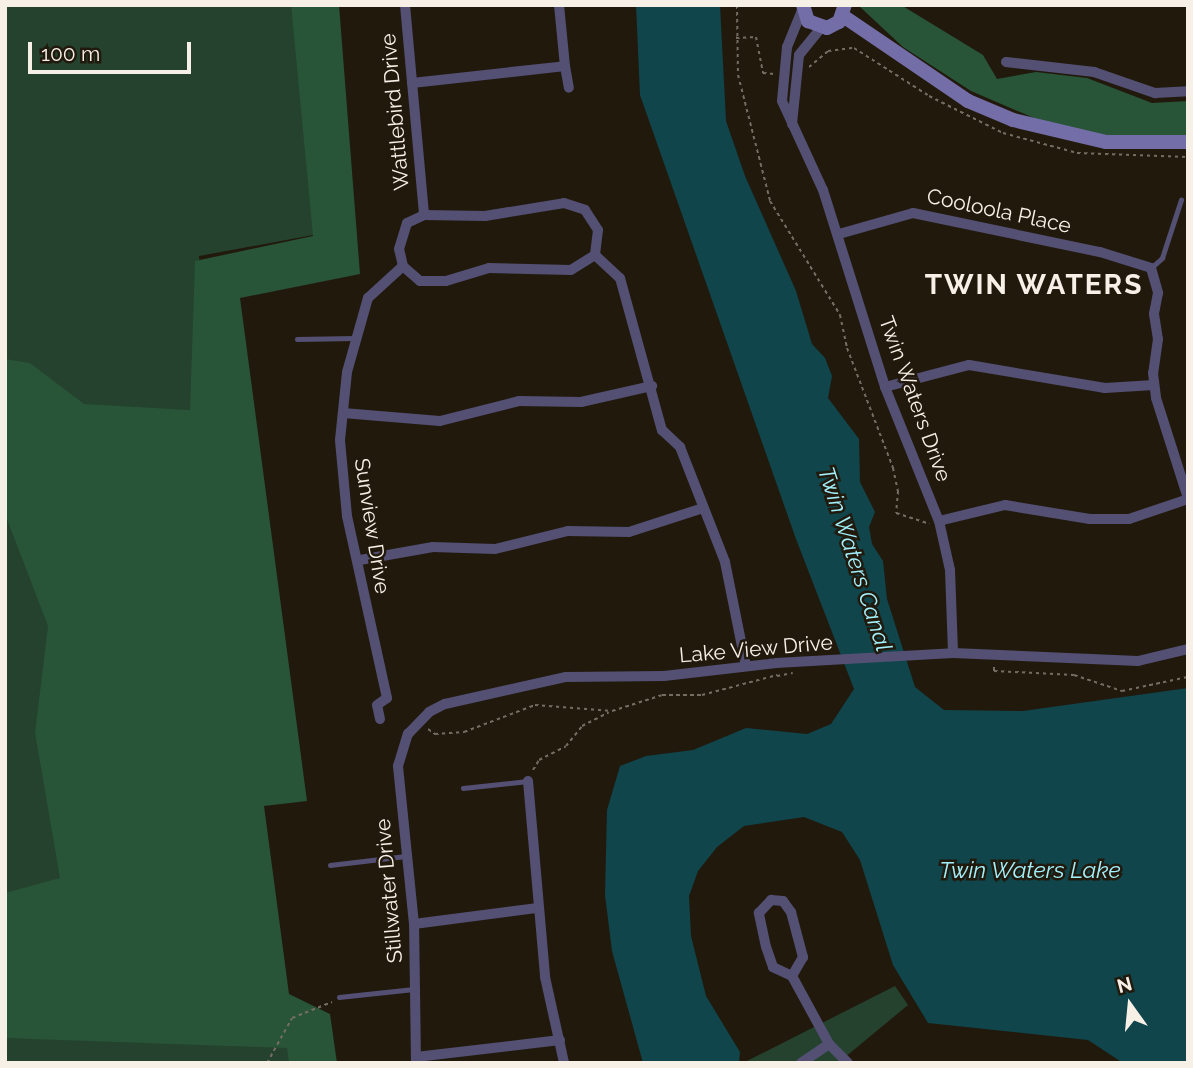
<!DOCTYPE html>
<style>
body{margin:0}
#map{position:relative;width:1193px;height:1068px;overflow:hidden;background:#22190d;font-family:Raleway,sans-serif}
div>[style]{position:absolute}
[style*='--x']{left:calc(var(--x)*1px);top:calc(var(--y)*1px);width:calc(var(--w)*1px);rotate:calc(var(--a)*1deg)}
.green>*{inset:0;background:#24422e}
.forest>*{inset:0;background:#285438}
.water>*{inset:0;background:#0f454b}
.path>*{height:2px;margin-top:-1px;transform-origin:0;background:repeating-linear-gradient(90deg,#746d62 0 3.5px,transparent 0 7px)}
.lane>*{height:4.5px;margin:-2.25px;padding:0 2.25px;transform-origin:2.25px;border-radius:2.25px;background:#535074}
.street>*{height:10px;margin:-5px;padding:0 5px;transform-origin:5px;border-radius:5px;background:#535074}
.secondary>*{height:14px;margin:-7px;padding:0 7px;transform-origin:7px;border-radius:7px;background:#736ea7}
span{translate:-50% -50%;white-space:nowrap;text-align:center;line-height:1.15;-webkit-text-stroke:5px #22190d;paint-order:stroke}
.street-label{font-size:21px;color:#f6f0e7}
.water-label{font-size:23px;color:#a1f0fb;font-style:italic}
.district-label{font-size:28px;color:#f6f0e7;font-weight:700;letter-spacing:2px}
.frame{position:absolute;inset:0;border:7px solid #f6f0e7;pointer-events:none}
.north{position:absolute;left:1095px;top:970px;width:70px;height:70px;-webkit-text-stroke:5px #22190d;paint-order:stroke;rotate:345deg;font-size:19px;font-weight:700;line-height:28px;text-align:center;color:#f6f0e7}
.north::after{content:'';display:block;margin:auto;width:24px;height:32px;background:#f6f0e7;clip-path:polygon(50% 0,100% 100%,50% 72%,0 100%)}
.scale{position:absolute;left:28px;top:42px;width:163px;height:32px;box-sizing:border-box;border:4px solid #f6f0e7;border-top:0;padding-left:9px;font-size:21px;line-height:24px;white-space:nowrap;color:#f6f0e7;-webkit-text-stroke:5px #22190d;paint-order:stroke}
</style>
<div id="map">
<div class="green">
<div style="clip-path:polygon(5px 5px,301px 5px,324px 233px,199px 256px,292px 1063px,5px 1063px)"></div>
<div style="clip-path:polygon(895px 986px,908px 1005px,838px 1063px,743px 1063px)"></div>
</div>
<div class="forest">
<div style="clip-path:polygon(291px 5px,339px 5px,360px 274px,240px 298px,307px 801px,264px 806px,289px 994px,330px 1014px,337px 1063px,289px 1063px,287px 1048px,5px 1038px,5px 893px,60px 878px,35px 733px,48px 626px,5px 514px,5px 359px,30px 363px,84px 404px,190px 410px,195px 261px,313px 236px)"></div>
<div style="clip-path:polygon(858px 5px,901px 5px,983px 55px,997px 79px,1036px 72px,1087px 78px,1152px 103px,1188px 101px,1188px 138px,1096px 136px,1041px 121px,971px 91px,903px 47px)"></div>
</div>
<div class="water">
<div style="clip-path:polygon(636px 5px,720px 5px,726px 121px,745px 176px,796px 291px,812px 344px,825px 358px,832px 376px,828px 398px,859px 439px,860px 482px,875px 512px,869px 527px,872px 544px,883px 561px,887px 599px,915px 687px,944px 710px,1023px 711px,1188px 688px,1188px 1063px,1123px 1063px,1088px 1040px,928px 1023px,893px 965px,860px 860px,842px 832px,804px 817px,744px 826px,717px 847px,698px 871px,689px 896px,691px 936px,706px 996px,740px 1052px,739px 1063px,643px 1063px,612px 951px,605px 895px,607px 810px,620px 766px,646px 756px,693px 750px,746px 728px,807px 734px,831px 724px,854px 689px,796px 539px,640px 95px)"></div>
</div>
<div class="path">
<div style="--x:737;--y:5;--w:70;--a:89.2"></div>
<div style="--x:738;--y:75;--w:130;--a:75.7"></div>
<div style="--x:770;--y:201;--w:134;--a:58.4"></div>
<div style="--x:840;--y:315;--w:34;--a:78"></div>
<div style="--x:847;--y:348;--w:129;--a:69"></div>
<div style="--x:893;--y:468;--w:24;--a:78"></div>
<div style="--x:898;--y:491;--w:22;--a:95"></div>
<div style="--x:896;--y:513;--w:35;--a:18"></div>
<div style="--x:736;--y:38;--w:20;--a:-3"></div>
<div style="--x:756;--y:37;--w:37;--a:79"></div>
<div style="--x:763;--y:73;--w:11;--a:5"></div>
<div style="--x:809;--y:67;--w:25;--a:-40"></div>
<div style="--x:828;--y:51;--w:26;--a:-7"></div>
<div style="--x:854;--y:48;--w:89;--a:32.6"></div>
<div style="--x:929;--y:96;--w:83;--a:26.6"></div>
<div style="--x:1003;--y:133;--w:77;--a:15.1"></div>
<div style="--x:1077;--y:153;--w:111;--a:2.1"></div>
<div style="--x:994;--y:667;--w:4;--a:90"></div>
<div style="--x:994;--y:671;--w:80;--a:2.9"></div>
<div style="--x:1074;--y:675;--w:51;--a:18.4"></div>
<div style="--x:1122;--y:691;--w:67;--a:-12"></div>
<div style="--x:777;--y:676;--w:16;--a:-11"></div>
<div style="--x:428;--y:729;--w:9;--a:36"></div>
<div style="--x:435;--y:734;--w:29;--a:-4"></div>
<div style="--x:464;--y:732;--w:76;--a:-20.8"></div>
<div style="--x:535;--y:705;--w:77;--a:4.5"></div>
<div style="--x:612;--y:711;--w:52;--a:-17.7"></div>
<div style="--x:662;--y:695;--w:40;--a:0"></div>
<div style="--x:702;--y:695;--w:78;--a:-14.9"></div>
<div style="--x:533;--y:770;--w:12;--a:-59"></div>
<div style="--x:539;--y:760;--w:30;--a:-27"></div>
<div style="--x:566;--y:746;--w:26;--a:-51"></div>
<div style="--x:582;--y:726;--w:30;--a:-27"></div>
<div style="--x:267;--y:1063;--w:51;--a:-60.9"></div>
<div style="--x:292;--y:1018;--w:43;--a:-21.8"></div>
</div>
<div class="lane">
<div style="--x:1151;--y:268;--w:15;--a:-42"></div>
<div style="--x:1162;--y:258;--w:61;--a:-71.9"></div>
<div style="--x:297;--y:339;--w:57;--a:-1"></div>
<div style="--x:463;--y:788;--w:65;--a:-6.1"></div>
<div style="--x:330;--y:865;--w:76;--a:-6.8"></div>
<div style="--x:339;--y:997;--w:75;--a:-6.1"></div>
</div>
<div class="street">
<div style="--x:405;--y:5;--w:211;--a:84.8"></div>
<div style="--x:559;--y:5;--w:61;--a:84.4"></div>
<div style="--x:803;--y:8;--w:42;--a:112.3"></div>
<div style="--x:787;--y:47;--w:54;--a:95.3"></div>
<div style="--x:782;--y:101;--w:98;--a:65.3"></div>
<div style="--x:823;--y:190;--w:207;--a:72.5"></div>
<div style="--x:885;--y:387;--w:144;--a:68.1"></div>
<div style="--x:939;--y:521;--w:50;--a:77.3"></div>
<div style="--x:950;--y:570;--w:83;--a:87.9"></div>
<div style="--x:1006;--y:62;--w:89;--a:6.5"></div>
<div style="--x:1094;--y:72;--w:65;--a:19"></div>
<div style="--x:1155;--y:93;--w:33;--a:-3"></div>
<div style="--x:412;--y:83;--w:154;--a:-6.3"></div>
<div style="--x:565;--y:66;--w:22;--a:80"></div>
<div style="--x:792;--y:124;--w:69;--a:-84.2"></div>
<div style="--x:799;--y:55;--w:35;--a:-51"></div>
<div style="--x:564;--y:203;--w:22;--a:18"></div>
<div style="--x:585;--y:210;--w:24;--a:57"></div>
<div style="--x:598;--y:230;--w:25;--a:97"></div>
<div style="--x:595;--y:255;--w:28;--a:148"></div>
<div style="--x:571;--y:270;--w:82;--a:-178.6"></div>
<div style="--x:489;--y:268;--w:45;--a:163.2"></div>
<div style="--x:446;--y:281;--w:26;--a:180"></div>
<div style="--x:420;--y:281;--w:23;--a:-139"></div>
<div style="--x:403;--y:266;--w:17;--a:-103"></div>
<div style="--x:399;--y:249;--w:27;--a:-73"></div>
<div style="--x:407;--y:223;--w:19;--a:-25"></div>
<div style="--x:424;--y:215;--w:61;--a:0.9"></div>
<div style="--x:485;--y:216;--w:80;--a:-9.3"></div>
<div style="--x:839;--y:234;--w:77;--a:-15.8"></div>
<div style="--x:913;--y:213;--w:191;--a:11.8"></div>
<div style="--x:1100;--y:252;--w:53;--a:17.4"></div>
<div style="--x:1151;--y:268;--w:26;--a:74"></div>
<div style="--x:1158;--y:293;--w:21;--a:101"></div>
<div style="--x:1154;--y:314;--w:25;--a:81"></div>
<div style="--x:1158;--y:339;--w:34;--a:98"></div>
<div style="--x:1153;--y:373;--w:25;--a:83"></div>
<div style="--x:1156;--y:398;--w:105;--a:72.3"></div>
<div style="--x:595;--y:255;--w:34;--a:43"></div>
<div style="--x:620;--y:278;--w:158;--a:74.6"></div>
<div style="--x:662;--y:430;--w:25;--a:43"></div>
<div style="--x:680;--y:447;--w:123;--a:68.6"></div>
<div style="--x:725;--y:562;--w:106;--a:78.6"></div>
<div style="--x:885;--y:387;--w:87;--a:-14.7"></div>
<div style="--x:969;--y:365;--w:138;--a:9.6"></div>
<div style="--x:1105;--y:388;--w:49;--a:-3.5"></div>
<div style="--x:343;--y:413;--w:97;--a:4.7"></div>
<div style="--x:440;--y:421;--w:81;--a:-14.2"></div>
<div style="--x:519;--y:401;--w:62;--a:0.9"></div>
<div style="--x:581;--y:402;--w:73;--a:-12.7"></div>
<div style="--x:939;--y:521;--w:68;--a:-13.6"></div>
<div style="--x:1005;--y:505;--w:86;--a:9.4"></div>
<div style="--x:1090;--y:519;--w:39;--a:0"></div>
<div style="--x:1129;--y:519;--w:62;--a:-18.7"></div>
<div style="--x:360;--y:560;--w:74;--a:-10.1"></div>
<div style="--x:433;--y:547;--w:62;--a:1.8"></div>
<div style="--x:495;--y:549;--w:75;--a:-13.9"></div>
<div style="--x:568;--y:531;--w:61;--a:0.9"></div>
<div style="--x:629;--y:532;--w:78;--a:-18"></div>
<div style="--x:380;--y:719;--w:14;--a:-102"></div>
<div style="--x:377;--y:705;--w:12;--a:-35"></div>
<div style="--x:387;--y:698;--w:186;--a:-102.4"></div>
<div style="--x:347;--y:516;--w:76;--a:-95.3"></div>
<div style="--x:340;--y:440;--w:68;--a:-84.1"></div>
<div style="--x:347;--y:372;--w:77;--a:-74.2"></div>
<div style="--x:368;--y:298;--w:47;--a:-42.4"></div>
<div style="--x:528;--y:781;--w:197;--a:85"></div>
<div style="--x:545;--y:977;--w:88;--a:77.5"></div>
<div style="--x:771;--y:900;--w:12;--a:5"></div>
<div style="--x:783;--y:901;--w:14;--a:54"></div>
<div style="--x:791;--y:912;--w:47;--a:75.1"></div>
<div style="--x:803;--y:957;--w:22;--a:120"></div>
<div style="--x:792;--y:976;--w:21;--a:-155"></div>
<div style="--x:773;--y:967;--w:21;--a:-109"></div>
<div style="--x:766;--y:947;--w:35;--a:-102"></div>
<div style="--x:759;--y:913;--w:18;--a:-47"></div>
<div style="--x:414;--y:924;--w:125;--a:-7.4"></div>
<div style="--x:792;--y:976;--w:77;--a:61.4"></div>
<div style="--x:829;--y:1044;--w:27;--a:45"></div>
<div style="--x:416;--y:1057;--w:145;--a:-6.7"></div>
<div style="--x:416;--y:1063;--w:139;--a:-90.8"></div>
<div style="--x:414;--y:924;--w:159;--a:-95.8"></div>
<div style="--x:398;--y:766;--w:34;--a:-73"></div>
<div style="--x:408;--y:734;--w:30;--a:-46"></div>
<div style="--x:429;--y:712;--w:18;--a:-27"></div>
<div style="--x:445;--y:704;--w:124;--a:-12.6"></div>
<div style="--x:566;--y:677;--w:98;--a:-0.6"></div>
<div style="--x:664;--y:676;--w:113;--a:-6.6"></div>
<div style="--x:776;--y:663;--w:177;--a:-3.2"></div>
<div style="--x:953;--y:653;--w:185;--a:2.5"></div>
<div style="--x:1138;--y:661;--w:51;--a:-13.5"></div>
<div style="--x:801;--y:1063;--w:34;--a:-34"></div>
</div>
<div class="secondary">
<div style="--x:803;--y:5;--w:17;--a:73"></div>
<div style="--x:808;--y:21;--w:20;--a:20"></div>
<div style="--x:827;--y:28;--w:13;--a:-27"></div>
<div style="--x:839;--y:22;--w:18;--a:-71"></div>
<div style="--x:843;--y:16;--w:151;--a:34.2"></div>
<div style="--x:968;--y:101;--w:49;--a:22.9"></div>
<div style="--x:1013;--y:120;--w:96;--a:13.3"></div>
<div style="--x:1106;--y:142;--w:82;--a:0"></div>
</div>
<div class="street-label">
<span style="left:395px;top:112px;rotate:-95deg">Wattlebird Drive</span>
<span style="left:999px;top:211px;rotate:12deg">Cooloola Place</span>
<span style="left:915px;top:399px;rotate:70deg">Twin Waters Drive</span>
<span style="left:372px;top:526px;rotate:81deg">Sunview Drive</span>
<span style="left:756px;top:649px;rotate:-5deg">Lake View Drive</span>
<span style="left:389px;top:891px;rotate:-95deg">Stillwater Drive</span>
</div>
<div class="water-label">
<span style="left:855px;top:559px;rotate:72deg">Twin Waters Canal</span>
<span style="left:1030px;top:870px">Twin Waters Lake</span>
</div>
<div class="district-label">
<span style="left:1034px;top:285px">TWIN WATERS</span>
</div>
<div class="frame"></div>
<div class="north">N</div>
<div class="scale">100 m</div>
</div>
